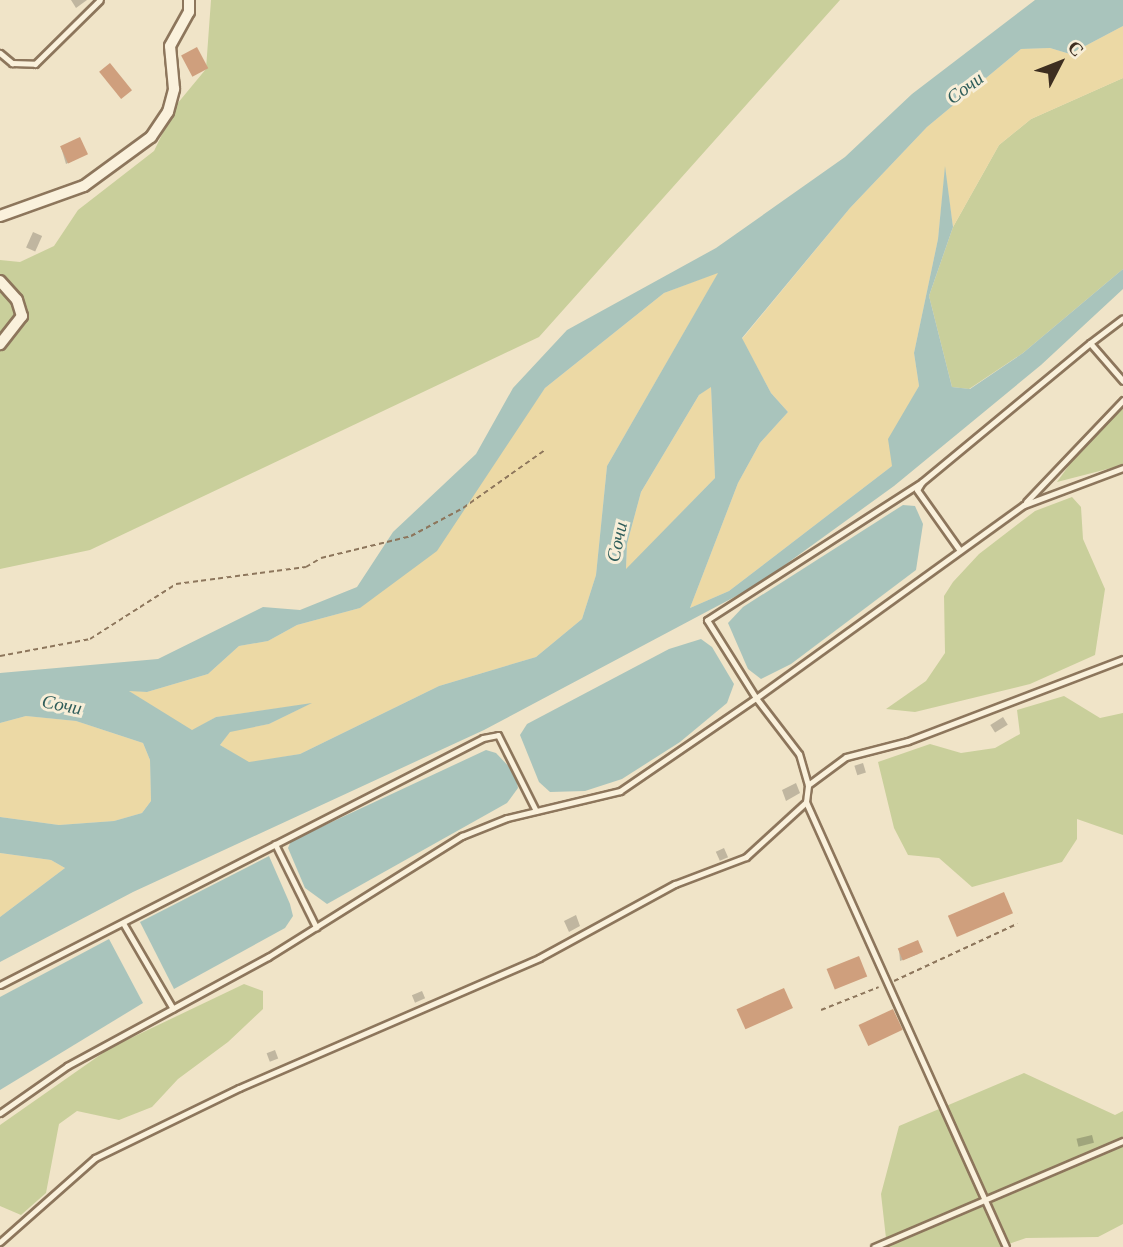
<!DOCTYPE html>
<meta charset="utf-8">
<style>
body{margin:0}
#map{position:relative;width:1123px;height:1247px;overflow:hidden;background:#f0e4c8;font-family:"Libre Baskerville",serif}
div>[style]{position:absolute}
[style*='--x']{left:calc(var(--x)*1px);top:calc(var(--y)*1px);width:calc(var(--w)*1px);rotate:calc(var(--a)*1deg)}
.green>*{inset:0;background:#c9cf9b}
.sand>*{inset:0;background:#ecd9a5}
.water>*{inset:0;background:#a9c4bc}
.shadow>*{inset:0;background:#0003;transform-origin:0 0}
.building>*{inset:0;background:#cf9f7d;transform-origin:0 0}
.path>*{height:2px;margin-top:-1px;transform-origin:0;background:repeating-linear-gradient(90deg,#8d765c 0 5px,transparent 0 8.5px)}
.roads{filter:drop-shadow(2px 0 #8d765c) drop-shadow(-2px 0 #8d765c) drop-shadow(0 2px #8d765c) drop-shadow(0 -2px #8d765c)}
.service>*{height:5px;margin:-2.5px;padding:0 2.5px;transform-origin:2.5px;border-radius:2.5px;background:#faf1dc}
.minor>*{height:10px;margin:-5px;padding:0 5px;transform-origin:5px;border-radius:5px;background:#faf1dc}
span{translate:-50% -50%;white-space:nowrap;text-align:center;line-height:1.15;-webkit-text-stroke:6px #f7eed8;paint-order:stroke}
.water-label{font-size:19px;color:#2f5d5a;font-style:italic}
.north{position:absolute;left:1025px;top:28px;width:70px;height:70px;-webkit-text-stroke:5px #f7eed8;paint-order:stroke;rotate:48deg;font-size:19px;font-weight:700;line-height:28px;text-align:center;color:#3d2e20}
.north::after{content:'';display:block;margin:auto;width:24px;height:32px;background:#3d2e20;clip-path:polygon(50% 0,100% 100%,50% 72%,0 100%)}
</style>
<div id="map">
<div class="green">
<div style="clip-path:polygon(211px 0,840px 0,539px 337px,90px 550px,0 569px,0 260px,20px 262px,54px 246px,78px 210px,154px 151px,177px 104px,206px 69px)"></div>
<div style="clip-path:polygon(1123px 78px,1123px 269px,1023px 353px,969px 389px,952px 387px,929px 296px,953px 227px,999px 145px,1031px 119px)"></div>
<div style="clip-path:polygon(1123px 407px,1123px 465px,1057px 482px,1072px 461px)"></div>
<div style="clip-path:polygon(1072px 497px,1081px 507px,1083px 539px,1105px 589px,1095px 655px,1030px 684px,915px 712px,886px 709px,926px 681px,945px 653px,944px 596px,953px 582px,979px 554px,1035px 511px)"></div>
<div style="clip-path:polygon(1064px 696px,1100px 718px,1123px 713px,1123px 835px,1077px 819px,1077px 839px,1062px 862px,972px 887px,939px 858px,908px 855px,894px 828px,878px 762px,930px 744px,961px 753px,995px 748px,1020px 734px,1017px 710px)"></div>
<div style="clip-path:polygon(244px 984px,263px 991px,263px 1009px,228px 1042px,178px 1079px,152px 1107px,119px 1120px,77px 1111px,59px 1124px,46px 1193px,21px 1215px,0 1206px,0 1125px,110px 1048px)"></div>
<div style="clip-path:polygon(1024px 1073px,1115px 1115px,1123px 1111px,1123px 1224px,1098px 1237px,1026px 1238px,1000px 1247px,887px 1247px,881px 1194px,899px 1126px)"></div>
</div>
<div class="sand">
<div style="clip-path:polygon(1123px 26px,1123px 78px,1031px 119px,999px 145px,953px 227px,945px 170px,938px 239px,914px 353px,919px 386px,907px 408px,892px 466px,729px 591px,690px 608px,738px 483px,760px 443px,788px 412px,771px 393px,742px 339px,850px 208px,927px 127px,1021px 49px,1050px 48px,1070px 54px)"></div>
<div style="clip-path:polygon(719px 272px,607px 466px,596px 575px,582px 619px,536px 657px,439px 686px,300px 754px,249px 763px,220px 745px,230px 731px,269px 724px,309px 704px,216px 717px,192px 731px,127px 690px,147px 692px,208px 674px,239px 646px,268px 641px,297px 625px,360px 608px,477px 486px,545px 388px,664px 293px)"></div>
<div style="clip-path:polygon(711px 386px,715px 478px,626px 570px,627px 544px,641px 492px,699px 395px)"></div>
<div style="clip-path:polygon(26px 716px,76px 721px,143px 743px,150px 760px,151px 801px,142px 813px,114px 821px,59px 825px,0 817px,0 723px)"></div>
<div style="clip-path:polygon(0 853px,51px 860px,65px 868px,0 917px)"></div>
</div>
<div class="water">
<div style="clip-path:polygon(evenodd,1035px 0,1123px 0,1123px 26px,1070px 54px,1050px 48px,1021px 49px,927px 127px,850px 208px,742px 338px,771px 393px,788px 412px,760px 443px,738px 483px,690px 608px,729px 591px,892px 466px,888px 439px,919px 386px,914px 353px,938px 239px,945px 166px,953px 227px,929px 296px,952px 387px,970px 389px,1023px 353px,1123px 269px,1123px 289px,1041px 365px,894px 486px,757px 585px,484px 730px,133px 892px,0 962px,0 917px,65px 868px,51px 860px,0 853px,0 817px,59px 825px,114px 821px,142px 813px,151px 801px,150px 760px,143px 743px,76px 721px,26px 716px,0 723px,0 673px,158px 659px,263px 607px,300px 610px,357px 587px,393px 532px,476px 454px,513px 388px,567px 330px,716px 248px,845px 157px,912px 94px,1035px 0,718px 273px,607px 466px,596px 575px,582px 619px,536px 657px,439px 686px,300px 754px,249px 762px,220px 745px,230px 732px,269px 724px,312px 703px,216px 717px,192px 730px,129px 691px,147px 692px,208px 674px,239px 646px,268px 641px,297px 625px,360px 608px,437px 551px,545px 388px,664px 293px,718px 273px,1035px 0,711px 387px,715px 478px,626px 569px,627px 544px,641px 492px,699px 395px,711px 387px)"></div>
<div style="clip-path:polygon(903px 505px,915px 506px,923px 524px,916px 570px,791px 664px,761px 679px,748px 669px,728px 623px,743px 607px)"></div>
<div style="clip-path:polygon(701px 639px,712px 647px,734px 684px,727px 703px,680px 742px,622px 779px,585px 791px,550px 792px,539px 782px,520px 735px,527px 724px,669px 649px)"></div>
<div style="clip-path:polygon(486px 750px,496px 753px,515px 773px,518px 788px,507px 803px,327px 904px,305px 888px,288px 848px,291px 841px)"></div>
<div style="clip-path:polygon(269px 856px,290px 904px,293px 916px,285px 928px,174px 989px,140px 922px)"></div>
<div style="clip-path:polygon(109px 939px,143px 1003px,0 1090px,0 997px)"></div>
</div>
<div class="shadow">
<div style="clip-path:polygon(71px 0,87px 0,76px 8px)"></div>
<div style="clip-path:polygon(61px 147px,86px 154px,66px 164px)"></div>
<div style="left:33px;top:232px;width:10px;height:17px;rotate:24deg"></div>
<div style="left:1003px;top:717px;width:9px;height:15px;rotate:58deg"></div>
<div style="left:863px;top:763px;width:10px;height:9px;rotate:73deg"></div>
<div style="clip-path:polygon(796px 783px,800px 793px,786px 801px,782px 790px)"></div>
<div style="left:724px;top:848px;width:10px;height:9px;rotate:66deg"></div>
<div style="clip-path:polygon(576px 915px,580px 926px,569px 932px,564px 921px)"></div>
<div style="clip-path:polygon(899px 949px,918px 954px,900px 961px)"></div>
<div style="left:422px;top:991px;width:8px;height:11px;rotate:67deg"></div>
<div style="left:275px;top:1050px;width:9px;height:9px;rotate:69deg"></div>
<div style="left:1092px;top:1135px;width:8px;height:16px;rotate:76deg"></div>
</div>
<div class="building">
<div style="left:197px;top:47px;width:24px;height:18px;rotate:62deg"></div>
<div style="left:110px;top:63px;width:35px;height:14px;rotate:51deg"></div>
<div style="left:80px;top:137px;width:19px;height:22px;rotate:65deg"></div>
<div style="left:1004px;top:892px;width:23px;height:61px;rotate:67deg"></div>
<div style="left:918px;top:940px;width:13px;height:22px;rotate:67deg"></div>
<div style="left:859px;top:956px;width:22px;height:35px;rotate:68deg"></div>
<div style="left:784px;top:988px;width:22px;height:52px;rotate:66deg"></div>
<div style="left:893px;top:1009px;width:23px;height:38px;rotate:65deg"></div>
</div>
<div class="path">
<div style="--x:0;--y:656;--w:92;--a:-10.7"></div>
<div style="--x:90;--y:639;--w:102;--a:-32.6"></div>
<div style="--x:176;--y:584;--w:131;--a:-7.5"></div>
<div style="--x:306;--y:567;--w:17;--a:-31"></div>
<div style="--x:321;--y:558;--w:93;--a:-13.7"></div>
<div style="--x:411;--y:536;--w:59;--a:-28.3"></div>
<div style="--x:463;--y:508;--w:100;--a:-35.3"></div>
<div style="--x:894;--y:981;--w:136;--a:-24.9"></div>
<div style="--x:821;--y:1010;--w:62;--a:-21.6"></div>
</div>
<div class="roads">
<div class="service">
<div style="--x:0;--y:53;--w:16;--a:40"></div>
<div style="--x:12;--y:63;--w:23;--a:2"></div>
<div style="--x:35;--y:64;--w:91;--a:-44.6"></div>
<div style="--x:1090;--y:343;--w:41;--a:-37.1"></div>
<div style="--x:922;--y:482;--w:218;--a:-39.6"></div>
<div style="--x:1090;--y:343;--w:50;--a:49"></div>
<div style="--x:1026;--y:502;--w:141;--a:-46.4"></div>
<div style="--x:808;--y:785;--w:32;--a:-106"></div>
<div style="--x:799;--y:754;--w:71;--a:-127.5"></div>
<div style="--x:756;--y:698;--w:330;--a:-35.8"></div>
<div style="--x:1024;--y:505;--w:106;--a:-20.5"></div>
<div style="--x:275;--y:844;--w:93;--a:63.7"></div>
<div style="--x:123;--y:923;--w:99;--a:59.8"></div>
<div style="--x:0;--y:985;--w:542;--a:-27.08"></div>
<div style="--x:483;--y:738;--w:15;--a:-11"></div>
<div style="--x:498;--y:735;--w:85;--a:63.4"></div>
<div style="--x:0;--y:1113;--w:82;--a:-35"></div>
<div style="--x:67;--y:1066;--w:229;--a:-28.5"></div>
<div style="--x:268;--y:957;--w:229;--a:-32"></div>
<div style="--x:462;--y:836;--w:48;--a:-21.8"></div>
<div style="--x:507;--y:818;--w:116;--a:-13.4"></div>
<div style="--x:620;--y:791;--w:165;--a:-34.4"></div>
<div style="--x:756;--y:698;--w:92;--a:-122.1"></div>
<div style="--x:707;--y:620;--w:255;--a:-32.7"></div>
<div style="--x:922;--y:482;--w:9;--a:122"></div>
<div style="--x:917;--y:490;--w:72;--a:54.6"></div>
<div style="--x:0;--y:1242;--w:127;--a:-41.5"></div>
<div style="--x:95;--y:1158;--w:160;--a:-25.9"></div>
<div style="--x:239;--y:1088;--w:327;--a:-23.4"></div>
<div style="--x:539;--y:958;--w:155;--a:-28.6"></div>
<div style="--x:675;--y:884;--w:76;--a:-20.8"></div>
<div style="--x:746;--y:857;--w:81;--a:-42.5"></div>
<div style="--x:874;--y:1247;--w:271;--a:-23.1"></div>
<div style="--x:1006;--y:1247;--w:488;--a:-114.2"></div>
<div style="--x:806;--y:802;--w:17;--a:-83"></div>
<div style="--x:808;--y:785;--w:47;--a:-36.4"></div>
<div style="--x:846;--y:757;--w:64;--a:-14.5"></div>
<div style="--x:908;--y:741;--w:230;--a:-20.9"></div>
</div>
<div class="minor">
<div style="--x:0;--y:216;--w:89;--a:-19.7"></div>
<div style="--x:84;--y:186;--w:83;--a:-36.2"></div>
<div style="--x:151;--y:137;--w:30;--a:-56"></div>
<div style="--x:168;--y:112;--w:24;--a:-75"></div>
<div style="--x:174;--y:89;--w:43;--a:-95.3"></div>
<div style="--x:170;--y:46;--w:39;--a:-61"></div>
<div style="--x:189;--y:12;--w:12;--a:-90"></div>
<div style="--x:0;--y:281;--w:25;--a:48"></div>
<div style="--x:17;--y:300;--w:17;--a:73"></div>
<div style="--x:22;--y:316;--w:36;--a:128"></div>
</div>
</div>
<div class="water-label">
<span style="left:965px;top:88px;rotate:-37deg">Сочи</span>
<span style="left:617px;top:542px;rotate:-78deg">Сочи</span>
<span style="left:62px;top:705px;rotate:11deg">Сочи</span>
</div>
<div class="north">С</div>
</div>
